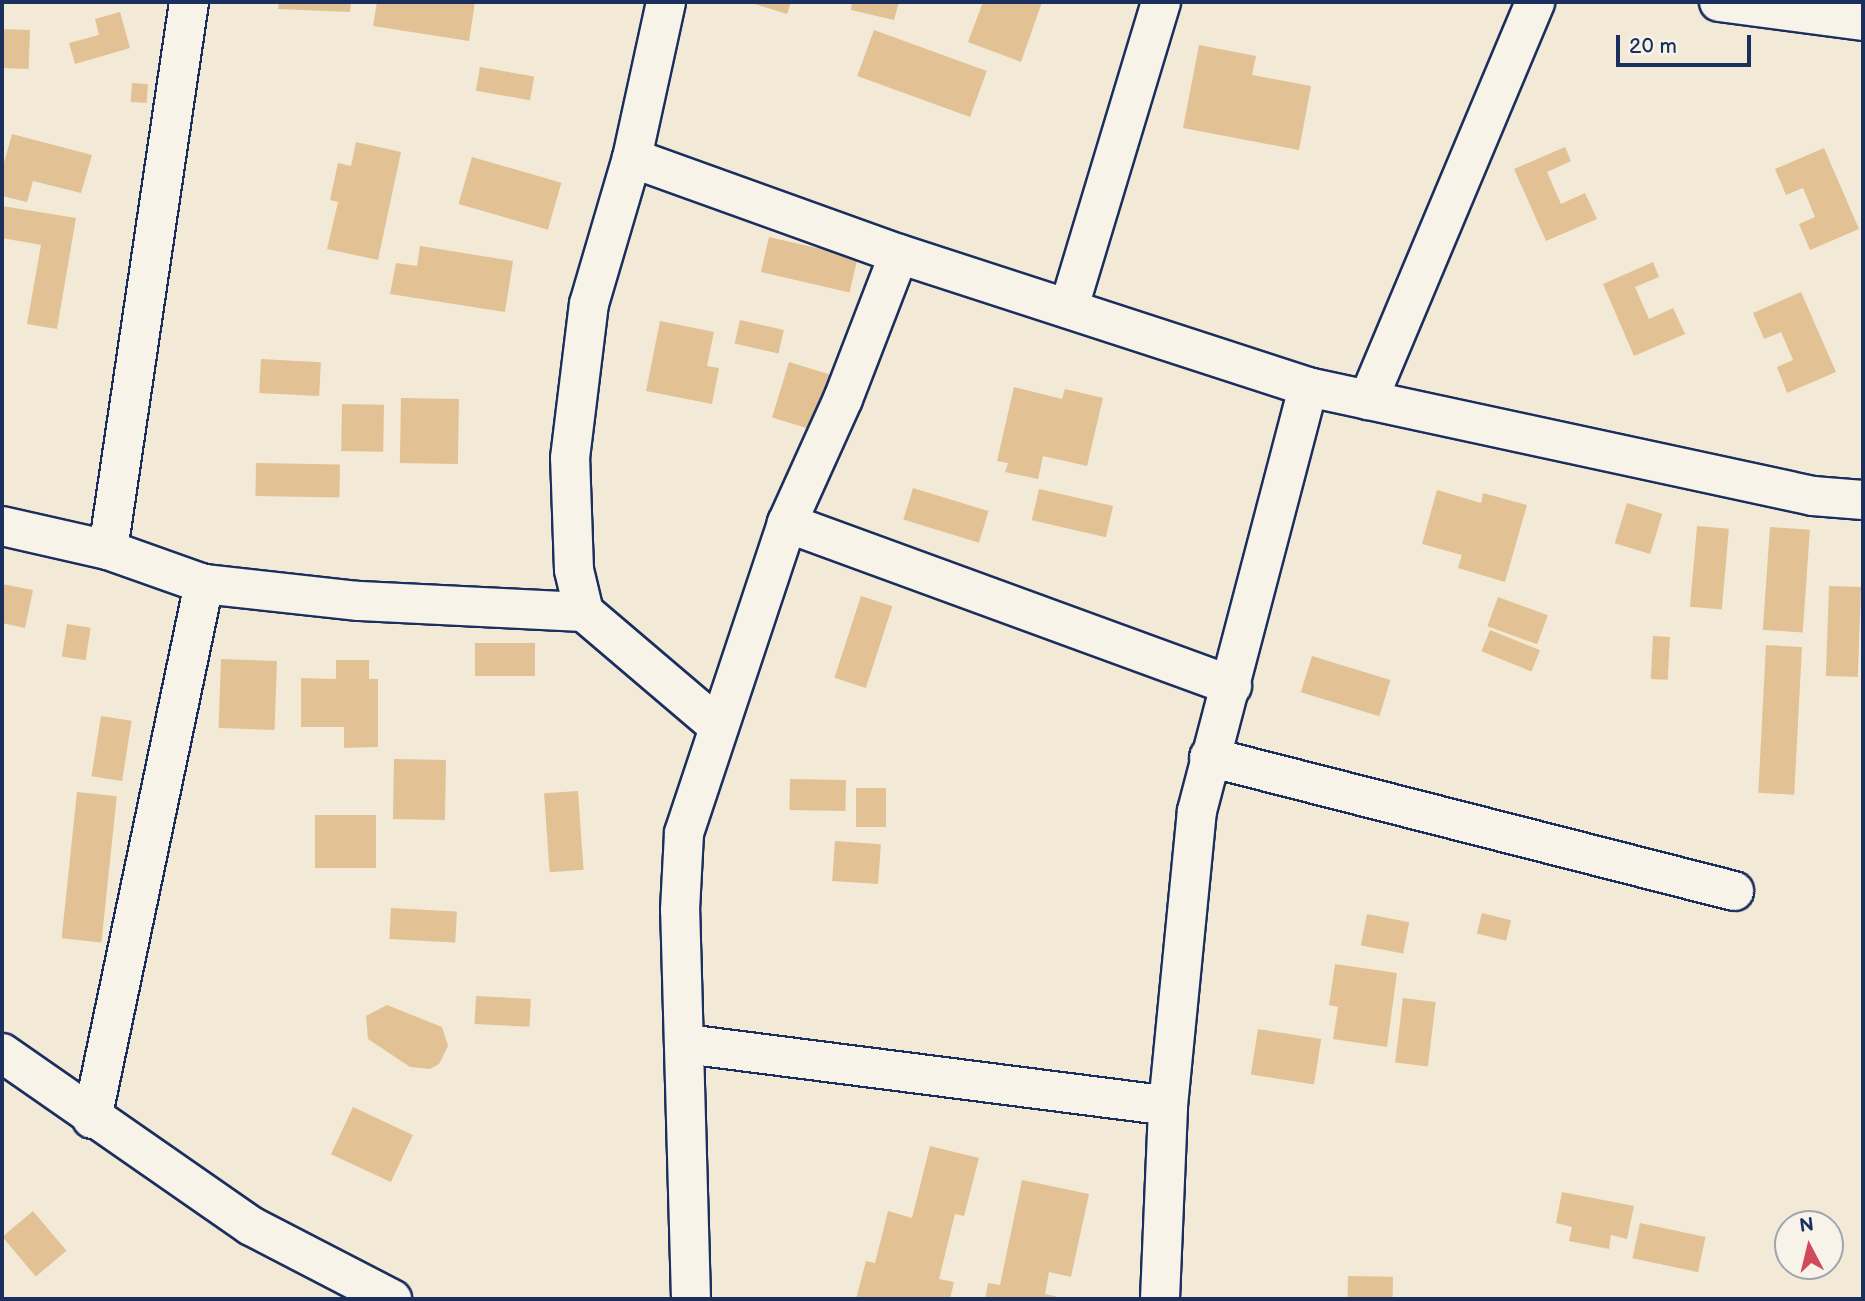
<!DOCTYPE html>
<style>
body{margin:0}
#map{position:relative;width:1865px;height:1301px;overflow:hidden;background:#f3e9d7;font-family:"Balsamiq Sans",sans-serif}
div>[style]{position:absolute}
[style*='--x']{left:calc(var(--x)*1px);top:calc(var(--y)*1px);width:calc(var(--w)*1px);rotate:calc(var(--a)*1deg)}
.building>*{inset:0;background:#e2c294;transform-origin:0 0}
.roads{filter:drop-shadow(2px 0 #1b2f5e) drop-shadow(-2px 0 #1b2f5e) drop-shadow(0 2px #1b2f5e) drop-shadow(0 -2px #1b2f5e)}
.street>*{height:38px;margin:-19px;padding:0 19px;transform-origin:19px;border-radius:19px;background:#f7f3e8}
span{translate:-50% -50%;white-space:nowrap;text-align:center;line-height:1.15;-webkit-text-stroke:7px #f7f3e8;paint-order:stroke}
.frame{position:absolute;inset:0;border:4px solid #1b2f5e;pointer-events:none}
.north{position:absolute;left:1774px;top:1210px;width:70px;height:70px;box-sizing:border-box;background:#f7f3e8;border:2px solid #9fa5b1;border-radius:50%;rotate:353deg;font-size:19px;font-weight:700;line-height:28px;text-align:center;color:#1b2f5e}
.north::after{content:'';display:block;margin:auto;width:24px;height:32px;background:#d1495b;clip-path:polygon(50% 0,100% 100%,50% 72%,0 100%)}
.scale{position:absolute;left:1616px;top:35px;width:135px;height:32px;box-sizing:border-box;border:4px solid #1b2f5e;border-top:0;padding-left:9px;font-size:21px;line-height:24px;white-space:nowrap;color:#1b2f5e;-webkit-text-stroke:5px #f7f3e8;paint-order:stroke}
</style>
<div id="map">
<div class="building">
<div style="clip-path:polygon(279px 2px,351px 2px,350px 12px,278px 9px)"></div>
<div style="clip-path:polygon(377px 2px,475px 2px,469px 41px,373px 26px)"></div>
<div style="clip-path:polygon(748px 2px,791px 2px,787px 14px)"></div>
<div style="clip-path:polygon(852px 2px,899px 2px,894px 20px,851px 10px)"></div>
<div style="clip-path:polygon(983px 2px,1042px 2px,1021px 62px,968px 42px)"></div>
<div style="clip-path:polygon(120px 12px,130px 48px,75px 64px,69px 43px,99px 35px,95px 19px)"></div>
<div style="left:2px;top:29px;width:28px;height:39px;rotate:2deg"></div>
<div style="left:874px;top:30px;width:120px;height:49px;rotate:20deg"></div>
<div style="clip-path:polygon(1199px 45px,1256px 56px,1252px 75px,1311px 86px,1299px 150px,1183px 128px)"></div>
<div style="left:480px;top:67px;width:55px;height:24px;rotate:10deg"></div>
<div style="left:132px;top:83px;width:16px;height:19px;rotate:4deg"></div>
<div style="clip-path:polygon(12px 134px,92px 155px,81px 193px,33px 181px,27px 202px,2px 196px,2px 170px)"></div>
<div style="clip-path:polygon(356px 142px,401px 152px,378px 260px,327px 249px,338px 202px,330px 200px,338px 163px,351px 166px)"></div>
<div style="clip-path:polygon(1565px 147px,1571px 161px,1547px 172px,1561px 204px,1585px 193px,1597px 219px,1546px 241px,1514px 169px)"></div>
<div style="clip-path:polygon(1824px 148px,1859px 229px,1810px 250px,1799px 224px,1815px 217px,1803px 188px,1786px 195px,1775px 169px)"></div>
<div style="left:472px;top:157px;width:93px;height:49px;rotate:16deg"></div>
<div style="clip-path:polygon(2px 206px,76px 218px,57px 329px,27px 324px,41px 245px,2px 238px)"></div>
<div style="left:769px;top:237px;width:91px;height:36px;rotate:13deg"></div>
<div style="clip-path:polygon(420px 246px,513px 261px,505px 312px,390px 294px,396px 263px,417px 266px)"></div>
<div style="clip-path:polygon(1653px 262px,1659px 277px,1635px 287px,1649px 319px,1673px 308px,1685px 334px,1634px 356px,1603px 284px)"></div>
<div style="clip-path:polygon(1801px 292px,1836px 372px,1787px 393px,1777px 367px,1793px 360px,1781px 332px,1764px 339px,1753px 313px)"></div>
<div style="left:740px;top:320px;width:45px;height:24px;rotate:13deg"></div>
<div style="clip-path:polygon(660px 321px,714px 332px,707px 366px,719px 368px,712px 404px,646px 391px)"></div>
<div style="left:261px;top:359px;width:60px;height:34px;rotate:3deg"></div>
<div style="left:789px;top:362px;width:45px;height:58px;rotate:17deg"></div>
<div style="clip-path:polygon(1014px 387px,1062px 399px,1065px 389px,1103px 398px,1087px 466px,1043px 456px,1038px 479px,1005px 472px,1008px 463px,997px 461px)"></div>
<div style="left:401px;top:398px;width:58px;height:65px;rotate:1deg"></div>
<div style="left:342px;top:404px;width:42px;height:47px;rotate:1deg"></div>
<div style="left:256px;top:463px;width:84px;height:33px;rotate:1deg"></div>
<div style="left:913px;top:488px;width:79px;height:33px;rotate:17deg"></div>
<div style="left:1039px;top:489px;width:76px;height:32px;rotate:13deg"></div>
<div style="clip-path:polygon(1437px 490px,1481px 503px,1483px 493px,1527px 505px,1505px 582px,1458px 568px,1462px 555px,1422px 544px)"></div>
<div style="left:1627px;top:503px;width:37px;height:42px;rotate:17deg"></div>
<div style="left:1697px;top:526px;width:32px;height:81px;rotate:5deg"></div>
<div style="left:1770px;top:527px;width:40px;height:103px;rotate:4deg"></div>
<div style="clip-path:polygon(2px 584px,33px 590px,25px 628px,2px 623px)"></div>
<div style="left:1829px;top:586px;width:32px;height:90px;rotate:2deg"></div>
<div style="left:861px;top:596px;width:33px;height:86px;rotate:18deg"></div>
<div style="left:1498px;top:597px;width:53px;height:31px;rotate:20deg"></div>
<div style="left:67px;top:624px;width:24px;height:33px;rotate:9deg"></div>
<div style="left:1490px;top:630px;width:54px;height:23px;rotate:22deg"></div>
<div style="left:1653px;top:636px;width:17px;height:43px;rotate:3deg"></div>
<div style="left:475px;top:643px;width:60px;height:33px"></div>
<div style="left:1766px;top:645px;width:36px;height:148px;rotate:3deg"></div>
<div style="left:1312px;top:656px;width:82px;height:38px;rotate:17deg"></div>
<div style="left:221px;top:659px;width:56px;height:69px;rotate:2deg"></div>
<div style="clip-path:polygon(336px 660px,369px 660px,369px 679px,378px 679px,378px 747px,344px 748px,344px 727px,301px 727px,301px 678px,336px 679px)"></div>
<div style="left:101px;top:716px;width:31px;height:61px;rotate:9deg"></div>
<div style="left:394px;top:759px;width:52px;height:60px;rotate:1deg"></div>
<div style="left:790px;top:779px;width:56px;height:31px;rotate:1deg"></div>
<div style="left:886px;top:788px;width:39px;height:30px;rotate:90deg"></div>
<div style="left:578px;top:791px;width:79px;height:34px;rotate:86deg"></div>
<div style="left:77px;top:792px;width:40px;height:147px;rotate:6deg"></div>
<div style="left:376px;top:815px;width:53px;height:61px;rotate:90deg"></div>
<div style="left:835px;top:841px;width:46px;height:40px;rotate:4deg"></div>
<div style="left:391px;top:908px;width:66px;height:31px;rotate:3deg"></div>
<div style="left:1482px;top:913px;width:30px;height:21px;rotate:14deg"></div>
<div style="left:1367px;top:914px;width:43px;height:32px;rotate:11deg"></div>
<div style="clip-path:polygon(1335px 964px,1397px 973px,1387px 1047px,1333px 1039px,1338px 1007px,1329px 1005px)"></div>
<div style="left:476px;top:996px;width:55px;height:28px;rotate:3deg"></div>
<div style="left:1403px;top:998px;width:33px;height:65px;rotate:7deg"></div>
<div style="clip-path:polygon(387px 1005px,442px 1027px,448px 1046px,439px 1064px,430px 1069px,410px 1067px,368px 1039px,366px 1016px)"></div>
<div style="left:1258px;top:1029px;width:64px;height:46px;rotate:9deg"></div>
<div style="left:353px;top:1107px;width:66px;height:52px;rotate:25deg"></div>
<div style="clip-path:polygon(930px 1146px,979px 1158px,964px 1216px,955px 1214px,939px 1279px,954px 1282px,950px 1299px,856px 1299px,866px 1261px,875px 1263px,888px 1211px,912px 1218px)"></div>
<div style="clip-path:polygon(1022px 1180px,1089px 1194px,1071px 1277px,1049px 1272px,1045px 1294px,1067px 1299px,985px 1299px,988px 1283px,1000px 1285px)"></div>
<div style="clip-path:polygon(1562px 1192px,1634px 1206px,1627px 1239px,1611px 1235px,1609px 1249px,1569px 1241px,1572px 1227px,1556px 1223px)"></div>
<div style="left:33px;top:1211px;width:52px;height:40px;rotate:50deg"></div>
<div style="left:1640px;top:1223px;width:67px;height:36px;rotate:12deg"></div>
<div style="left:1348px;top:1276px;width:45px;height:23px;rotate:1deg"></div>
</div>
<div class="roads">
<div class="street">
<div style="--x:1719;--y:2;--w:145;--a:7.5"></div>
<div style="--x:632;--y:158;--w:284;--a:19.8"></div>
<div style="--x:899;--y:254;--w:430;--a:18"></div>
<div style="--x:1308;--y:387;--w:517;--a:12.18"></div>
<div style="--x:1813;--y:496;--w:50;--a:4.6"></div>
<div style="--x:1069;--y:307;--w:319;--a:-73.2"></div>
<div style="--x:1368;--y:400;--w:432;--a:-67.2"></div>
<div style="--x:787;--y:523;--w:474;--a:20.1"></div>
<div style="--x:2;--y:526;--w:109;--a:12.8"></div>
<div style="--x:108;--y:550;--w:102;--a:19.5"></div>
<div style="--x:204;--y:584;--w:156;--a:6.3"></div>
<div style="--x:359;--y:601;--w:225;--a:2.8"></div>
<div style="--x:584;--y:612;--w:175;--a:40.4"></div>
<div style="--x:108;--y:550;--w:554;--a:-81.59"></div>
<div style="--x:584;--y:612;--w:43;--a:-103.4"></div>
<div style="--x:574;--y:570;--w:112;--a:-92"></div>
<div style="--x:570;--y:458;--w:155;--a:-83"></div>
<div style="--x:589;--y:304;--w:152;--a:-73.6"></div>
<div style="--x:632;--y:158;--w:160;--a:-77.7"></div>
<div style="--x:1209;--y:757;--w:542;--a:14.32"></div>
<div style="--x:686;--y:1044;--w:486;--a:7.3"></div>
<div style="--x:2;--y:1053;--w:303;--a:34.8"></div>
<div style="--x:251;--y:1226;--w:159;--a:27.4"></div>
<div style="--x:92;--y:1119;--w:547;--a:-78.18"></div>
<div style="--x:691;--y:1299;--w:389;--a:-91.6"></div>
<div style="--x:680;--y:910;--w:77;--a:-87"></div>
<div style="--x:684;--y:833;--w:327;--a:-71.6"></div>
<div style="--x:787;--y:523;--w:136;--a:-65.7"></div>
<div style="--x:843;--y:399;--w:155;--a:-68.9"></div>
<div style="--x:1160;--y:1299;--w:193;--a:-87.6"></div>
<div style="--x:1168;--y:1106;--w:296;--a:-84.4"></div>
<div style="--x:1197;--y:811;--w:438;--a:-75.3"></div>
</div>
</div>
<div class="frame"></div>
<div class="north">N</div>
<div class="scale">20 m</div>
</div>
